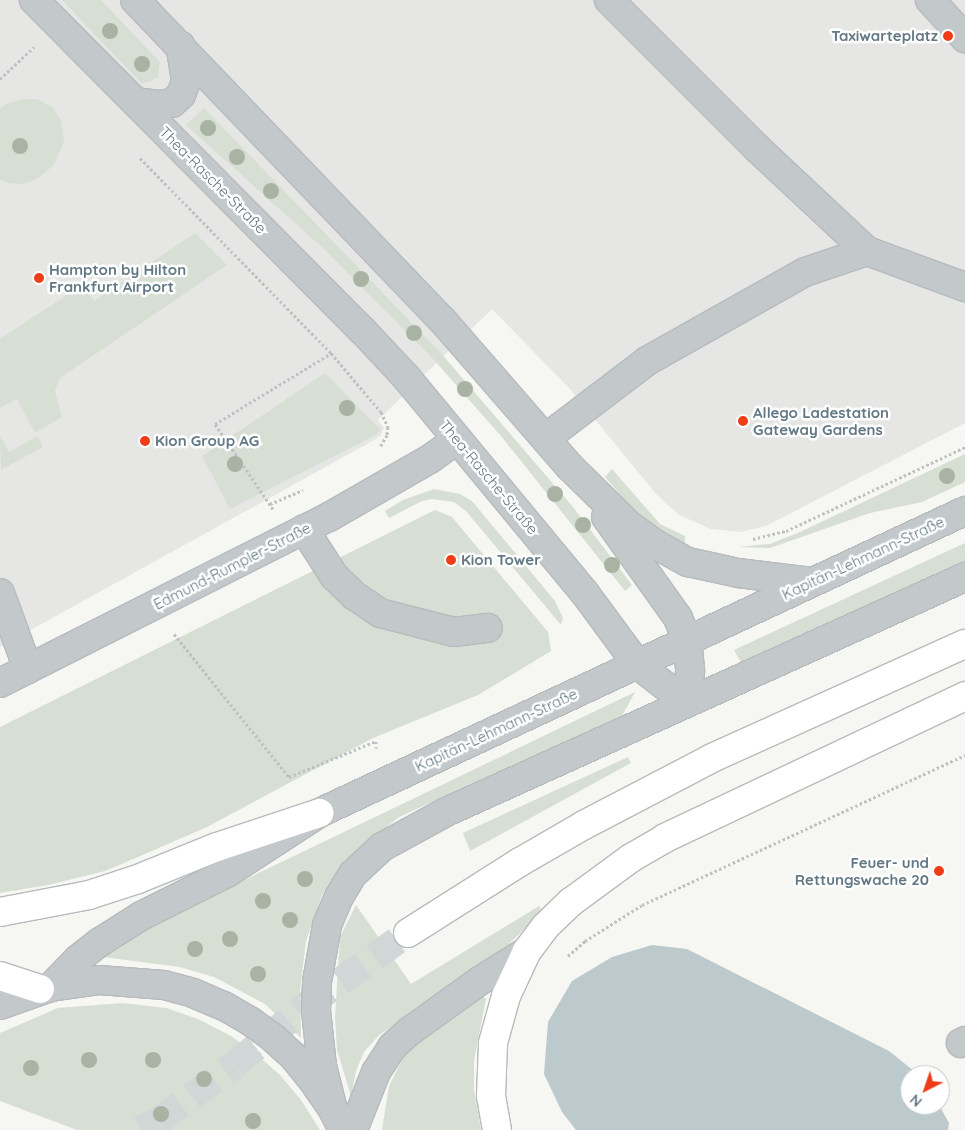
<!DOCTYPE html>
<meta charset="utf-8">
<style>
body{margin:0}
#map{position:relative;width:965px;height:1130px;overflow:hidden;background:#f6f6f2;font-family:Quicksand,sans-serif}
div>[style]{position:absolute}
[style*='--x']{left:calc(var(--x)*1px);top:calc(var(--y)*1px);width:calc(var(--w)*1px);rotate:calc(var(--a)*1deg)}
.built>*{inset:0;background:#e6e7e5}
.green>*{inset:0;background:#d7ded3}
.water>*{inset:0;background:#bcc9cd}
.highway-tunnel>*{height:28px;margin-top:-14px;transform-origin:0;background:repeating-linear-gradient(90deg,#d1d6d7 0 28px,transparent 0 42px)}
.path>*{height:3px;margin-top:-1.5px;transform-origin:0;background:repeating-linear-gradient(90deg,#bec1c3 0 2.5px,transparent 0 5px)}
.roads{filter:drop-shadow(1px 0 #b7bbbe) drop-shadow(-1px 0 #b7bbbe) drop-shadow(0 1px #b7bbbe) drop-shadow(0 -1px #b7bbbe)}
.minor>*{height:28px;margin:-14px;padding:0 14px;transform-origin:14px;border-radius:14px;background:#c3c8ca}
.highway>*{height:28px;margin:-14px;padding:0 14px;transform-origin:14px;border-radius:14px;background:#fff}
.trees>*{width:16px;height:16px;margin:-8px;border-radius:50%;background:#a8b3a3}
.dots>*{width:14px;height:14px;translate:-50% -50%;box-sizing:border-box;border:2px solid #fff;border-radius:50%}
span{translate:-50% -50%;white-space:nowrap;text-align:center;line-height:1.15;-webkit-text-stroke:5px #fff;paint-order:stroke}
.poi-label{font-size:15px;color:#627885;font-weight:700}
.right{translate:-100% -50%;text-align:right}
.left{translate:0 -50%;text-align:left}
.street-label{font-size:15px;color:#627885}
.north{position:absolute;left:900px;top:1065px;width:50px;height:50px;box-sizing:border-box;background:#fff;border:1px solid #c0c9ce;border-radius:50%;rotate:221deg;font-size:14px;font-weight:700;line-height:20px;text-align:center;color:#627885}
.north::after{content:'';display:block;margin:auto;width:18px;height:22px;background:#f03d18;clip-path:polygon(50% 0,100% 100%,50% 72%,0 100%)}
</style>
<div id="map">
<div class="built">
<div style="clip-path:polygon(0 0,965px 0,965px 423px,766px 526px,740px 532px,711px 529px,679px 515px,657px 495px,570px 389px,492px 309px,378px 420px,384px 428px,381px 435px,376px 439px,0 647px)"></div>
</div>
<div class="green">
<div style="clip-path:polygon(62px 0,101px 0,160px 62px,158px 77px,149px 82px,141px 83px)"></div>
<div style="clip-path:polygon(22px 99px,37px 99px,52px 107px,61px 120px,64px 142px,54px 164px,45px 173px,35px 180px,22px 184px,8px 183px,0 179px,0 109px,6px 104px)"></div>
<div style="clip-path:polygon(204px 108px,440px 352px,573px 507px,632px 585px,625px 591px,501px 436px,434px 360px,325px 250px,186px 125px)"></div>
<div style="clip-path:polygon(195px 233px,227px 265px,60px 378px,55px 391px,62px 417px,35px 433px,17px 399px,0 408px,0 339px,82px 285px,94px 301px)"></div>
<div style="clip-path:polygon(325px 373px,381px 430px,374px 436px,230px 509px,202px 456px)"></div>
<div style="clip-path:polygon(0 436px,9px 452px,38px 436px,43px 447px,1px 470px)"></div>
<div style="clip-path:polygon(965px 454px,965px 482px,922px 502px,870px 513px,770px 548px,738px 547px,770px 544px,800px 532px)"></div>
<div style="clip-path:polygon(612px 469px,660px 524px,685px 536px,685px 548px,668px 539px,638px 515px,605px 477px)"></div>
<div style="clip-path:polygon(434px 489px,460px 494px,472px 501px,555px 601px,563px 618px,561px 625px,466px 511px,454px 502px,432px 499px,422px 501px,389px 518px,385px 511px,403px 500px)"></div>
<div style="clip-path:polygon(435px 510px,452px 517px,548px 632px,551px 651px,478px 695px,373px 738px,207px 827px,138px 857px,105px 871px,48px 885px,0 893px,0 727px)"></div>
<div style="clip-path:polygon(965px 543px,965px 563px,742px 664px,734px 650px)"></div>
<div style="clip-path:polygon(635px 692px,622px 716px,399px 817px,345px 860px,322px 895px,306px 941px,300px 990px,301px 1038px,265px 1004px,214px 977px,180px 967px,103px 957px,101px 949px)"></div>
<div style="clip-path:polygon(628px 757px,631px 763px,470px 851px,463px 833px)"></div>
<div style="clip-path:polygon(356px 905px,411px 984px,539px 906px,542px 911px,509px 944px,470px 976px,379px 1035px,364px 1052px,356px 1071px,351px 1096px,337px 1050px,335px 1017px,340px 937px)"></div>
<div style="clip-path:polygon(479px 993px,486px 999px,474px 1060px,474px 1089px,481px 1130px,382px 1130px,389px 1086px,404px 1056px,421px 1036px)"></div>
<div style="clip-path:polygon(123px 1003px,166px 1008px,198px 1019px,231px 1036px,256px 1054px,280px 1075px,301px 1100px,320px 1130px,77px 1130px,0 1101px,0 1033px,58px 1008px)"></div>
</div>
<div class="water">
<div style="clip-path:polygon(652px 945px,687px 949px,889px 1051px,919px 1075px,910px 1075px,910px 1105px,939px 1105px,949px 1123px,948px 1130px,576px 1130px,562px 1112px,544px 1074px,548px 1022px,572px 981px,612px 957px)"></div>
</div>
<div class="highway-tunnel">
<div style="--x:141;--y:1130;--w:19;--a:-28"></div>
<div style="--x:158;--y:1121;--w:94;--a:-36.4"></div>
<div style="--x:234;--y:1065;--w:93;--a:-39.3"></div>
<div style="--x:306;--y:1006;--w:125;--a:-35.6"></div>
</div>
<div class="path">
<div style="--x:0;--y:79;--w:47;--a:-43.3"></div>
<div style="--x:140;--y:158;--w:273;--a:45.6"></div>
<div style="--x:331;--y:353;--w:77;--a:49.7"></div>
<div style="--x:381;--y:412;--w:17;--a:65"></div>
<div style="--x:388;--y:427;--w:8;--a:97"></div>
<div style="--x:387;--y:435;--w:14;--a:120"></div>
<div style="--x:270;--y:504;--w:36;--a:-23"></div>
<div style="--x:273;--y:509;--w:103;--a:-124.3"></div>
<div style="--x:215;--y:424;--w:137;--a:-31.3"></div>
<div style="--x:753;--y:539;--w:34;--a:-14"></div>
<div style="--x:786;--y:531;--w:198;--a:-25.1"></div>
<div style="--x:174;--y:634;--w:184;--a:51.2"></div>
<div style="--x:289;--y:777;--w:94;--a:-22.5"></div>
<div style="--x:376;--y:741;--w:7;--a:90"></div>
<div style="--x:568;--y:956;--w:23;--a:-41"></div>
<div style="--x:585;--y:941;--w:67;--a:-32.3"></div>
<div style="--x:642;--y:905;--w:356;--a:-24.9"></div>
</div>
<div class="roads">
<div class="minor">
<div style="--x:34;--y:0;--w:465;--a:45.2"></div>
<div style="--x:362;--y:330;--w:64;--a:46.9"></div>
<div style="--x:406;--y:377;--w:279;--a:50.4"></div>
<div style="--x:584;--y:592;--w:89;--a:53.6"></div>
<div style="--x:637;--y:664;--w:63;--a:38"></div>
<div style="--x:135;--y:0;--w:445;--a:46.2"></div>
<div style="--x:443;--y:321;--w:192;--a:49"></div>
<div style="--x:569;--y:466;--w:84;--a:44.5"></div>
<div style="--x:629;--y:525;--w:32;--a:36"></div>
<div style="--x:655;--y:544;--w:38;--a:29"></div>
<div style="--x:688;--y:562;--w:51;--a:12.4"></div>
<div style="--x:738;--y:573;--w:74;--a:7"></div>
<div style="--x:609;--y:0;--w:211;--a:45"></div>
<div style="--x:758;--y:149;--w:149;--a:43.1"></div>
<div style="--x:867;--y:251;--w:104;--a:20.2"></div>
<div style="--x:930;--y:0;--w:52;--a:47.4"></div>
<div style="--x:135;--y:102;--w:24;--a:7"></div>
<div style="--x:159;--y:105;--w:13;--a:-9"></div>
<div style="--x:172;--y:103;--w:12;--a:-42"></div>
<div style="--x:181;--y:95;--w:15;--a:-70"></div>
<div style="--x:186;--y:81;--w:36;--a:-99"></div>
<div style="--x:546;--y:438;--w:127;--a:-37.3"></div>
<div style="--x:647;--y:361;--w:181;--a:-29.4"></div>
<div style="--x:805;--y:272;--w:65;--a:-18.7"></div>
<div style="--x:606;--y:517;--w:124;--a:54.5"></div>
<div style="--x:678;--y:618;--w:24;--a:68"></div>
<div style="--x:687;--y:640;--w:31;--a:84"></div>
<div style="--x:690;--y:671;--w:32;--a:95"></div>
<div style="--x:304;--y:529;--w:56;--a:57.4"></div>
<div style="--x:334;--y:576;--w:29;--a:44"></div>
<div style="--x:355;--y:596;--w:30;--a:34"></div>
<div style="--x:380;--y:613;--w:76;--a:14.4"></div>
<div style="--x:454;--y:632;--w:34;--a:-7"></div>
<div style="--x:0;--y:593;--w:81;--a:69.8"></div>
<div style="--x:0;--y:683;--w:369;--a:-26.8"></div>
<div style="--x:329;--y:517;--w:116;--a:-29.9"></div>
<div style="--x:430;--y:459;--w:34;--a:-36"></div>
<div style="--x:51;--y:987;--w:39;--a:-46"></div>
<div style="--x:78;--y:959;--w:28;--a:-38"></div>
<div style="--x:100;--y:942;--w:49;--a:-32.4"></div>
<div style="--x:141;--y:916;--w:96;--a:-26.6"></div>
<div style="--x:227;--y:873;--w:110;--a:-33.1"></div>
<div style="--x:319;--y:813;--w:713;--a:-25.06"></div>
<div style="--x:0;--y:1005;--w:54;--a:-19.4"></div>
<div style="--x:51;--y:987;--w:49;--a:-8.3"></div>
<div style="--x:99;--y:980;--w:65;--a:4.4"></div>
<div style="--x:164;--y:985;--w:30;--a:15"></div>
<div style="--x:193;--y:993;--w:34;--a:23"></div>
<div style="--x:224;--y:1006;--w:30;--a:30"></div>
<div style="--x:250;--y:1021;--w:29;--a:36"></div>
<div style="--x:273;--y:1038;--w:27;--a:42"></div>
<div style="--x:293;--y:1056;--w:28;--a:51"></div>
<div style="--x:311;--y:1078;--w:39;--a:55"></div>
<div style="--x:333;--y:1110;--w:22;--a:63"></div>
<div style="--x:961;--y:1043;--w:4;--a:-27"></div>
<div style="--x:333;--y:1110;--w:45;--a:-104"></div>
<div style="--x:322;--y:1066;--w:55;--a:-96.2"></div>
<div style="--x:316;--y:1011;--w:29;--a:-88"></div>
<div style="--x:317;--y:982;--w:58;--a:-80"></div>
<div style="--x:327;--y:925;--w:30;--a:-67"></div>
<div style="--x:339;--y:897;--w:27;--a:-59"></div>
<div style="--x:353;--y:874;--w:40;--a:-43"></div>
<div style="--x:382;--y:847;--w:73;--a:-28.7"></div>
<div style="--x:446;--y:812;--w:570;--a:-24.36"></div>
<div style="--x:353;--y:1130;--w:62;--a:-68.4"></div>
<div style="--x:376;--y:1072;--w:30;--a:-57"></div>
<div style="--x:392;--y:1047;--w:24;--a:-42"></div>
<div style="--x:410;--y:1031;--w:87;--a:-35.7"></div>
<div style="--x:481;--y:980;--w:54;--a:-32.2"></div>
</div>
<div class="highway">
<div style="--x:0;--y:912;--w:91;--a:-10.8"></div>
<div style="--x:89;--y:895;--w:52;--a:-18.1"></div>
<div style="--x:138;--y:879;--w:85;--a:-22.1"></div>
<div style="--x:217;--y:847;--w:108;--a:-18.4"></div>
<div style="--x:408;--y:933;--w:133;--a:-32.4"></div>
<div style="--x:520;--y:862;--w:74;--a:-30"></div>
<div style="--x:584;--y:825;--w:144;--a:-27.6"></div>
<div style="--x:712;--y:758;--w:277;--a:-24.3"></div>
<div style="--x:0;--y:976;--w:42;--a:18"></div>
<div style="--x:497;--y:1130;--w:35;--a:-100"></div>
<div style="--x:491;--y:1096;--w:53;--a:-87.8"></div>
<div style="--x:493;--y:1043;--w:49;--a:-74.5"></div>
<div style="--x:506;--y:996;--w:50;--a:-65"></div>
<div style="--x:527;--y:951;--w:31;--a:-53"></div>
<div style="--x:546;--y:926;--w:35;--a:-44"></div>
<div style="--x:571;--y:902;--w:74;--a:-36.3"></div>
<div style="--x:631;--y:858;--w:39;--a:-30"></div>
<div style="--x:665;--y:838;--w:332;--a:-25.3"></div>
</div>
</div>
<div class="trees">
<div style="left:110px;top:31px"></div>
<div style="left:142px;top:64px"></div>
<div style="left:208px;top:128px"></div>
<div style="left:20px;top:146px"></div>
<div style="left:237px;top:157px"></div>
<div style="left:271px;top:191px"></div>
<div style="left:361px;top:279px"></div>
<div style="left:414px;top:333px"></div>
<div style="left:465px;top:389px"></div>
<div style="left:347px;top:408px"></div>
<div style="left:235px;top:464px"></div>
<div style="left:947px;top:476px"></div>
<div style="left:555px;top:494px"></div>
<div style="left:583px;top:525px"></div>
<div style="left:612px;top:565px"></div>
<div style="left:305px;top:879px"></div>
<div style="left:263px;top:901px"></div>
<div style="left:290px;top:920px"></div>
<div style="left:230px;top:939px"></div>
<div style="left:195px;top:949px"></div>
<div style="left:258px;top:974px"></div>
<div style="left:89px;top:1060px"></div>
<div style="left:153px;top:1060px"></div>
<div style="left:31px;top:1068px"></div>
<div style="left:204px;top:1079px"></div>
<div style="left:161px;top:1114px"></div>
<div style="left:253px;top:1121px"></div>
</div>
<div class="dots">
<div style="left:948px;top:36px;background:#f03d18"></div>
<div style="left:39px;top:278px;background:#f03d18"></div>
<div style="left:743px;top:421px;background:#f03d18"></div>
<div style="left:145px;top:441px;background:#f03d18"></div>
<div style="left:451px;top:560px;background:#f03d18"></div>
<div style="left:939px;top:871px;background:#f03d18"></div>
</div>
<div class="poi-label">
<span class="right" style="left:938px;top:36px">Taxiwarteplatz</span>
<span class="left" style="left:49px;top:278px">Hampton by Hilton<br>Frankfurt Airport</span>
<span class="left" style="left:753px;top:421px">Allego Ladestation<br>Gateway Gardens</span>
<span class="left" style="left:155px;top:441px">Kion Group AG</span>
<span class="left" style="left:461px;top:560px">Kion Tower</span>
<span class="right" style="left:929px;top:871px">Feuer- und<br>Rettungswache 20</span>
</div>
<div class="street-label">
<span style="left:213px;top:180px;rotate:45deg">Thea-Rasche-Straße</span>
<span style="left:489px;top:477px;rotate:50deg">Thea-Rasche-Straße</span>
<span style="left:863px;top:558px;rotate:-25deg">Kapitän-Lehmann-Straße</span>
<span style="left:232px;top:566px;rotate:-27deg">Edmund-Rumpler-Straße</span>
<span style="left:496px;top:730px;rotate:-25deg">Kapitän-Lehmann-Straße</span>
</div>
<div class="north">N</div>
</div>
